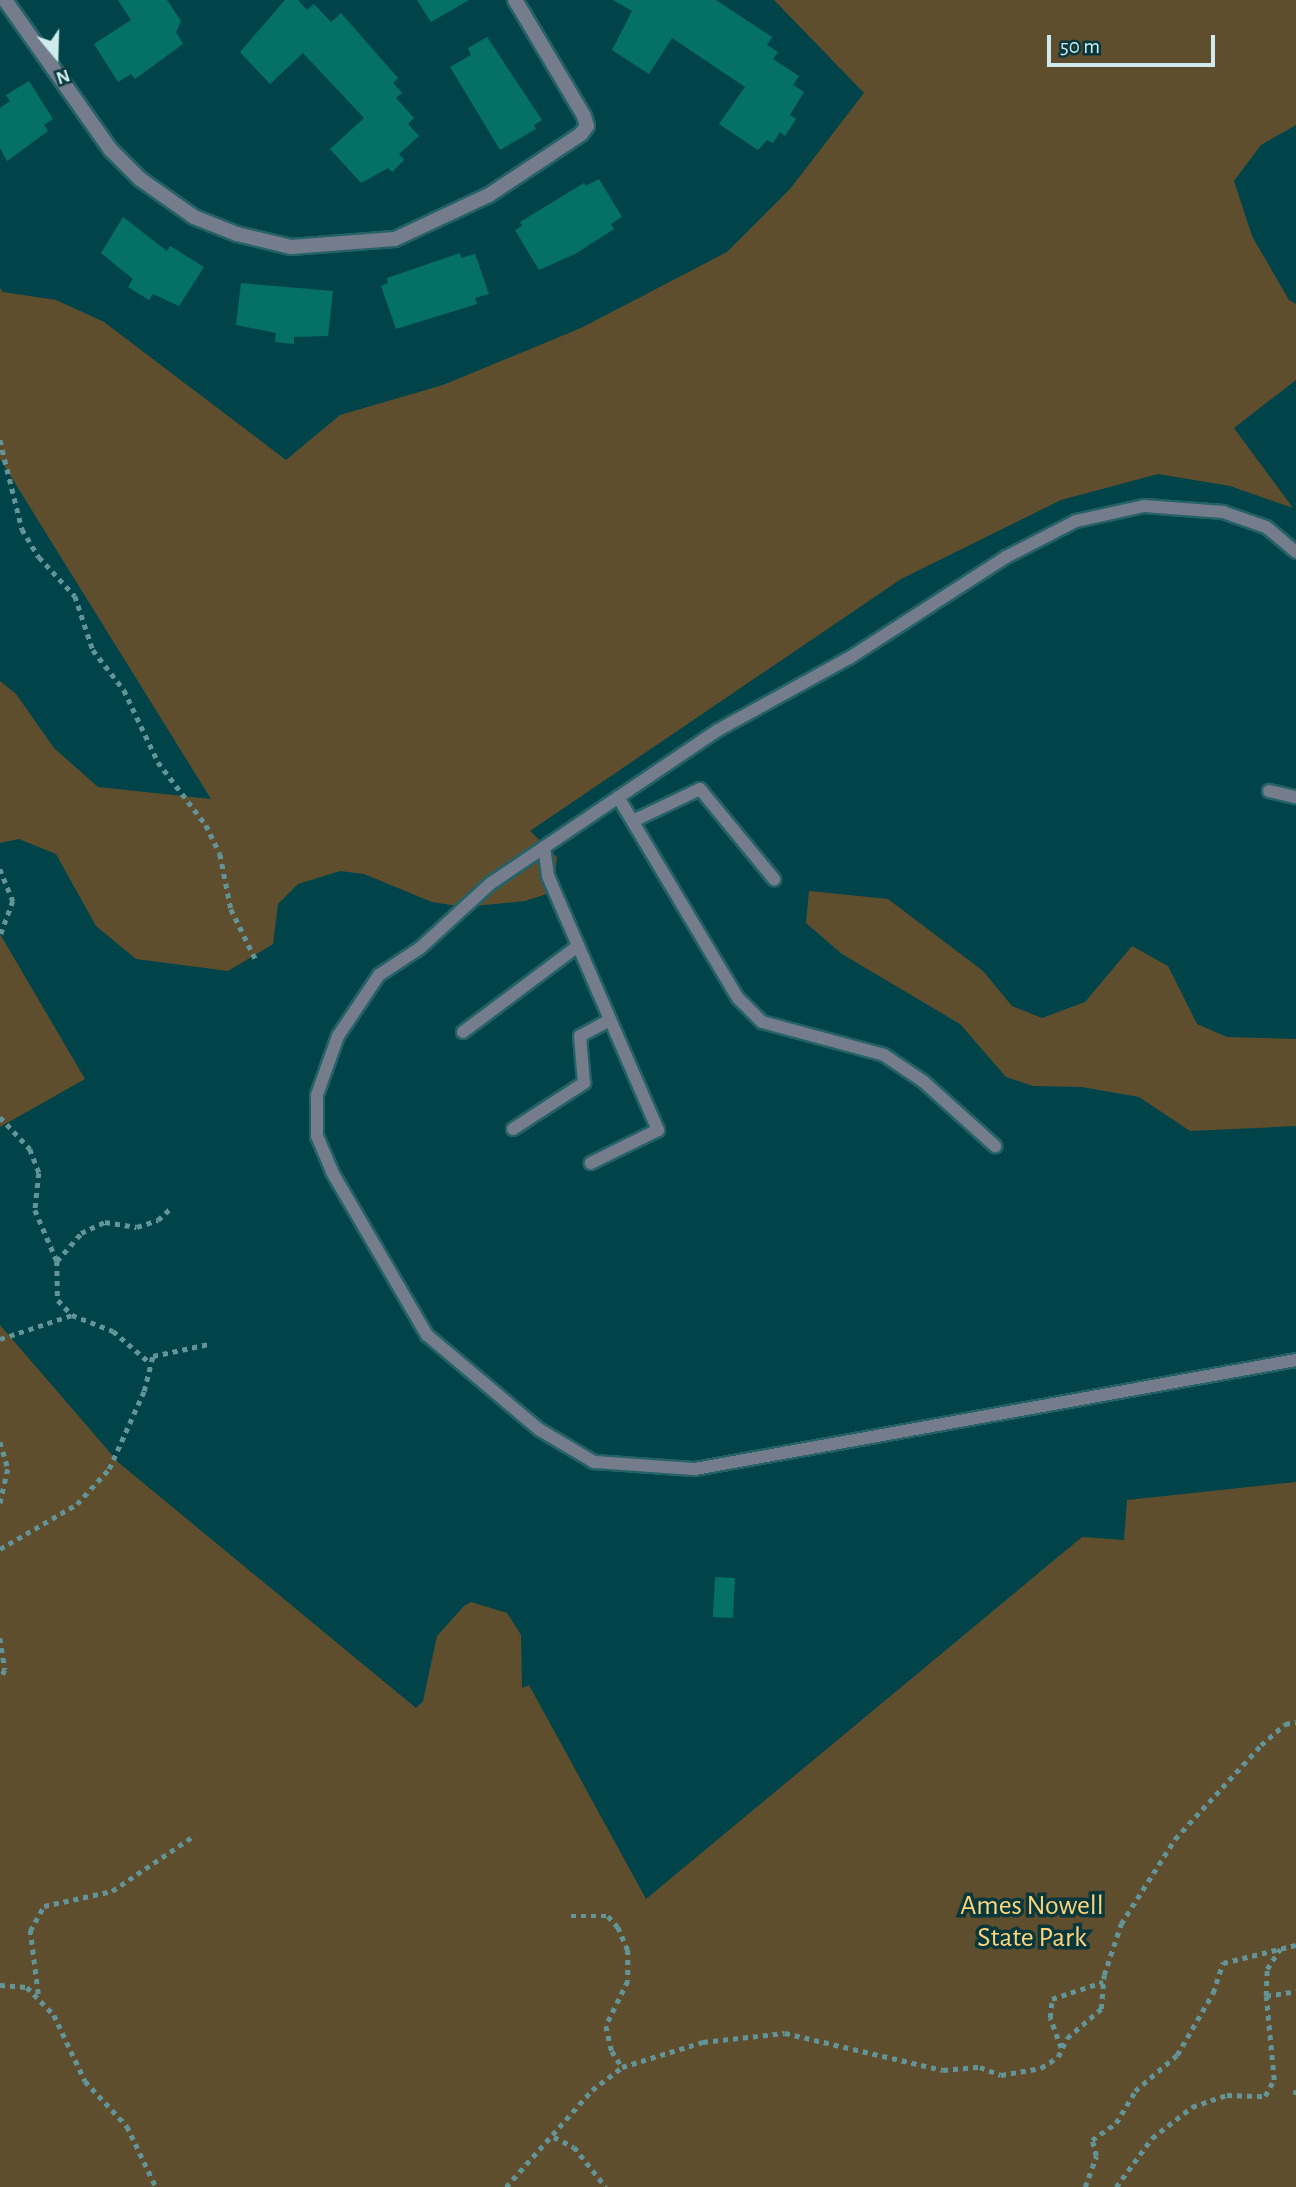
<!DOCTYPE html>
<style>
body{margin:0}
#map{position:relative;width:1296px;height:2187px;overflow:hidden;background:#004449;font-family:"Alegreya Sans",sans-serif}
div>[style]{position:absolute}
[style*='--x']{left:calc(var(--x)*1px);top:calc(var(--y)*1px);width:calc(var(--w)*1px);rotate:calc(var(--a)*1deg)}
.green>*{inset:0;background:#5f4e2d}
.building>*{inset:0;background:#047066;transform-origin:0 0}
.path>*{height:4.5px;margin-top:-2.25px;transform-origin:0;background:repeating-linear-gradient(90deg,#639498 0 5px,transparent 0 10px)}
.roads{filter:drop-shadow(2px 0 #256267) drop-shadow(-2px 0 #256267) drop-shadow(0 2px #256267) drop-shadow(0 -2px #256267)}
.service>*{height:12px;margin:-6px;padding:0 6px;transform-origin:6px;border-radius:6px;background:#757d8d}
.minor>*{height:14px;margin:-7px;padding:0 7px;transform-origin:7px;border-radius:7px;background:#757d8d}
span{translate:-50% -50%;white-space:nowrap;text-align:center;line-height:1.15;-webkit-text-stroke:7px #09383c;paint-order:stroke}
.park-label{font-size:28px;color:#fed37c}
.north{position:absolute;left:21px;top:21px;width:70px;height:70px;-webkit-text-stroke:5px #09383c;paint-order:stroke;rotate:161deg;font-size:19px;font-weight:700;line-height:28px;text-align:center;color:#cfebee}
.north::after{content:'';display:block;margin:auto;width:24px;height:32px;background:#cfebee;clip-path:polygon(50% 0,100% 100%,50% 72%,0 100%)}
.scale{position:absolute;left:1047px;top:35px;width:168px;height:32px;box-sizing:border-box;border:4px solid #cfebee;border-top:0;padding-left:9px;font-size:21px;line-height:24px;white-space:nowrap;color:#cfebee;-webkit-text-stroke:5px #09383c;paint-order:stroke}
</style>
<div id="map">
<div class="green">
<div style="clip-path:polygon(774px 0,1296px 0,1296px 125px,1261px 145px,1234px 181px,1252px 236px,1289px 300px,1296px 304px,1296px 380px,1234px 428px,1293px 508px,1230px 486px,1158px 474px,1061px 500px,901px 579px,530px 831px,557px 857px,553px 892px,525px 901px,464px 907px,432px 902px,364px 874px,340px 871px,298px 884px,278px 904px,273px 944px,228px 971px,136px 959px,96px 926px,56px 854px,19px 839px,0 843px,0 681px,16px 694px,54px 748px,98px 787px,211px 799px,0 459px,0 288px,3px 292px,56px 300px,104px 322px,286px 460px,340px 415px,443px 385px,581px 328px,727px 252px,790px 189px,864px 93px)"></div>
<div style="clip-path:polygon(809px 891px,888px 899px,983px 971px,1012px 1006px,1042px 1018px,1085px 1002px,1132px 946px,1168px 966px,1197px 1024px,1227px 1037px,1296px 1039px,1296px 1126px,1190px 1131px,1139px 1097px,1082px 1087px,1033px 1086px,1006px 1077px,960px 1024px,842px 954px,806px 923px)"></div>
<div style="clip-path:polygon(0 934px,85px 1079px,0 1127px)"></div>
<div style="clip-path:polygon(0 1325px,119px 1463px,416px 1708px,423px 1701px,437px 1636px,464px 1606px,471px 1602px,507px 1613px,521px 1635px,522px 1688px,529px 1685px,646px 1899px,1082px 1537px,1124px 1540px,1127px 1500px,1296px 1482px,1296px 2187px,0 2187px)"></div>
</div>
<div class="building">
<div style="clip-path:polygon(118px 0,167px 0,181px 21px,176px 32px,183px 44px,135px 79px,131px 74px,118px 82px,94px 44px,131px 20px)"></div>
<div style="clip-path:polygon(285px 0,298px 0,307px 10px,314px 4px,331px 22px,341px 13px,398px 78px,393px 83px,402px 93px,396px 98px,414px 118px,408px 124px,419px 136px,399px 154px,404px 160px,392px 172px,388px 168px,361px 183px,330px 149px,364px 118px,303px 53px,270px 84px,240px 52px)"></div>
<div style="clip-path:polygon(417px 0,469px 0,431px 22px)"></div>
<div style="clip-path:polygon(613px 0,716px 0,772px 37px,767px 45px,778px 52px,773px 59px,799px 76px,793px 85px,804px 92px,790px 115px,796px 119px,785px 136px,780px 132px,773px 143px,767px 140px,758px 150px,719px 124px,745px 87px,672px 38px,649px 74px,612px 50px,632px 11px)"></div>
<div style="clip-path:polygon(487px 37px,542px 120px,534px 125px,536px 129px,500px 150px,450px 67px,471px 55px,468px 48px)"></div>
<div style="clip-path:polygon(29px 81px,53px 119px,44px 125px,48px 131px,7px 161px,0 148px,0 108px,10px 101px,6px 95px)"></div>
<div style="clip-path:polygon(599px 179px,622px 217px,611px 224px,614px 229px,575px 254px,539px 270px,515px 230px,522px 226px,520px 222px,584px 183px,586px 186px)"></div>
<div style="clip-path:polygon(123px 217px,167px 251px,170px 246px,204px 267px,179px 306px,153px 294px,149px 300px,128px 287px,133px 279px,101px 253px)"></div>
<div style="clip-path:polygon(460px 253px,461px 258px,475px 254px,489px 294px,475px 298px,477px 304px,396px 329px,381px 286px,388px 283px,387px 278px)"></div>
<div style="clip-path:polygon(241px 283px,333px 291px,328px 336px,294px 337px,294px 344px,275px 342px,276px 333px,236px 325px)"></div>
<div style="left:715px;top:1577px;width:20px;height:40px;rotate:3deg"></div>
</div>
<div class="path">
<div style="--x:0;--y:440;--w:92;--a:76.1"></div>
<div style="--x:22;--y:529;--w:33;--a:59"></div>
<div style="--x:39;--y:557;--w:53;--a:47.3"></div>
<div style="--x:75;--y:596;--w:57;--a:71.6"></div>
<div style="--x:93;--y:650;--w:51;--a:52.2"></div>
<div style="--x:124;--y:690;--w:80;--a:64.7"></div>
<div style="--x:158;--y:762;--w:79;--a:52.7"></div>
<div style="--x:206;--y:825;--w:32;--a:64"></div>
<div style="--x:220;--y:854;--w:56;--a:78.7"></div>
<div style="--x:231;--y:909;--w:59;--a:63.9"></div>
<div style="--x:0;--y:869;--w:35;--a:68"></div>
<div style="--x:13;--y:901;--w:38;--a:110"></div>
<div style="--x:0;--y:1117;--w:44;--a:46.8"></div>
<div style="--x:30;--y:1149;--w:26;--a:69"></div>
<div style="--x:39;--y:1173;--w:37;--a:96"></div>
<div style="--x:35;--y:1210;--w:56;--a:66.7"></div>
<div style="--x:57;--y:1261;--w:39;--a:89"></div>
<div style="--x:58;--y:1300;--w:21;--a:47"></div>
<div style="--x:72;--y:1315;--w:44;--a:21.3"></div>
<div style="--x:113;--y:1331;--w:48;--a:40.7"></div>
<div style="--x:57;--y:1261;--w:37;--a:-49"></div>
<div style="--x:81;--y:1233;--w:26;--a:-25"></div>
<div style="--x:105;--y:1222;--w:32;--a:9"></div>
<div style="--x:137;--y:1227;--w:22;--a:-18"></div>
<div style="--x:158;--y:1220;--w:19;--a:-43"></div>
<div style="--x:0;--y:1339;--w:76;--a:-18.4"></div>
<div style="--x:0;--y:1442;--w:28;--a:73"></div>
<div style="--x:8;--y:1469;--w:37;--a:103"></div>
<div style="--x:0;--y:1549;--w:89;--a:-30.3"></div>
<div style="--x:77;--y:1504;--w:47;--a:-47.6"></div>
<div style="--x:109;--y:1469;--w:85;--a:-65.8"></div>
<div style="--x:144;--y:1391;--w:36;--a:-76"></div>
<div style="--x:153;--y:1356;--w:57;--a:-12.1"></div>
<div style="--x:0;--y:1638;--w:32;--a:81"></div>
<div style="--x:5;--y:1670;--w:10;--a:119"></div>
<div style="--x:571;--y:1916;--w:37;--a:0"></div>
<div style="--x:608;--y:1916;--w:15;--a:48"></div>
<div style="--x:618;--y:1927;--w:25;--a:67"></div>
<div style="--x:628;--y:1950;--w:31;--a:90"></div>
<div style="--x:628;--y:1981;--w:50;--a:116.1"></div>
<div style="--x:606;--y:2026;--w:26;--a:77"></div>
<div style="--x:612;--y:2051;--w:19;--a:58"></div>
<div style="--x:0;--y:1985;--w:27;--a:4"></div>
<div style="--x:27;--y:1987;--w:39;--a:46"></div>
<div style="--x:54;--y:2015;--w:73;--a:64.8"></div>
<div style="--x:85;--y:2081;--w:62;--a:47"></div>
<div style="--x:127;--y:2126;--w:68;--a:64.6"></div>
<div style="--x:38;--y:1994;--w:64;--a:-97.2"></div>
<div style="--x:30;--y:1931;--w:29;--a:-61"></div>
<div style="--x:44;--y:1906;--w:70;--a:-12.4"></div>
<div style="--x:112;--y:1891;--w:100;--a:-34"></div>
<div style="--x:1266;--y:1996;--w:27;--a:-88"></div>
<div style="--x:1267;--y:1969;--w:24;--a:-57"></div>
<div style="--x:1061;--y:2048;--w:32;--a:-110"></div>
<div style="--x:1050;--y:2018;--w:19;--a:-84"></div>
<div style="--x:1052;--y:1999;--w:54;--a:-18.4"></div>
<div style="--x:1296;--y:2090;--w:5;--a:90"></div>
<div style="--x:554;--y:2137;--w:22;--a:27"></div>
<div style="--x:574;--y:2147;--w:51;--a:51.3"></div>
<div style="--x:506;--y:2187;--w:130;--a:-48.4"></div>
<div style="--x:592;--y:2090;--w:38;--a:-37"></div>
<div style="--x:622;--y:2067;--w:85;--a:-17.2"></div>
<div style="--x:703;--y:2042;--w:82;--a:-6.3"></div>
<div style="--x:785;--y:2033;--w:162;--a:13.2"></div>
<div style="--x:943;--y:2070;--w:37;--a:-5"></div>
<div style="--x:980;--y:2067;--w:22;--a:21"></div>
<div style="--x:1001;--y:2075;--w:41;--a:-9.9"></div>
<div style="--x:1041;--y:2068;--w:20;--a:-33"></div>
<div style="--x:1058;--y:2057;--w:21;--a:-65"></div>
<div style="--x:1067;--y:2038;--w:45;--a:-40.5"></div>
<div style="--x:1101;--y:2009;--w:34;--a:-85"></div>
<div style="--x:1104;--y:1975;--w:54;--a:-71.6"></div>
<div style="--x:1121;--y:1924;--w:101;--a:-57.6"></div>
<div style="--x:1175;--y:1839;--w:127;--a:-47.5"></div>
<div style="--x:1261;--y:1745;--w:32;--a:-41"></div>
<div style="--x:1285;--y:1724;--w:11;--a:-10"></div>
<div style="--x:1085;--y:2187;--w:33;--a:-70"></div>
<div style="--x:1096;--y:2156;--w:16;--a:-104"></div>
<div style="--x:1092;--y:2140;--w:29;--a:-35"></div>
<div style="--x:1116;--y:2123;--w:37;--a:-59"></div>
<div style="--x:1135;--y:2091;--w:55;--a:-40.6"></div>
<div style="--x:1177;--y:2055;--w:72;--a:-59.9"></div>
<div style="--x:1213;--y:1993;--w:32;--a:-72"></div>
<div style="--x:1223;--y:1963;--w:75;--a:-13.9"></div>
<div style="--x:1116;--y:2187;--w:61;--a:-53.7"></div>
<div style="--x:1152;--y:2138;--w:51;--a:-37.8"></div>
<div style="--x:1192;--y:2107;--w:37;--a:-19"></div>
<div style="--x:1227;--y:2095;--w:38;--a:2"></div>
<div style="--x:1265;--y:2096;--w:18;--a:-61"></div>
<div style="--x:1274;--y:2080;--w:84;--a:-95.4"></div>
<div style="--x:1266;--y:1996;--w:30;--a:-9"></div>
</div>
<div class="roads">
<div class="service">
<div style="--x:1296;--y:552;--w:39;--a:-140"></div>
<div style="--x:1266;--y:527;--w:46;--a:-160.8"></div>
<div style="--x:1223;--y:512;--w:79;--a:-175.7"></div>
<div style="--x:1144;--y:506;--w:70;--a:167.6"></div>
<div style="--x:1076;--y:521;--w:79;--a:152.8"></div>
<div style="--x:1006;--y:557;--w:187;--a:147.2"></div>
<div style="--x:849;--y:658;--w:149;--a:151.2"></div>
<div style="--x:718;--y:730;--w:274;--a:146"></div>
<div style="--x:491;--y:883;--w:96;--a:137.5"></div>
<div style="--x:420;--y:948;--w:49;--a:146.6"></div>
<div style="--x:379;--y:975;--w:73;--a:123.9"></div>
<div style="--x:338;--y:1036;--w:63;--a:109.6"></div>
<div style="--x:317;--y:1095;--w:41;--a:90"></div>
<div style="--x:317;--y:1136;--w:39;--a:67"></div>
<div style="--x:332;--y:1172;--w:189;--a:59.8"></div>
<div style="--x:427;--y:1335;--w:148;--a:40.1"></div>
<div style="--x:540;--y:1430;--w:63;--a:30.7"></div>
<div style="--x:594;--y:1462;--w:101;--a:4"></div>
<div style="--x:695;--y:1469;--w:611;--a:-10.28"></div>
<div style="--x:1269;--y:791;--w:28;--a:13"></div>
<div style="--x:618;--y:797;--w:234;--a:59.2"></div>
<div style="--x:738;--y:998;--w:34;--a:45"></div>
<div style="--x:762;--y:1022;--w:126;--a:15.1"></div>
<div style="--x:884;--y:1055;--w:48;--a:34"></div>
<div style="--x:924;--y:1082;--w:96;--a:42"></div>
<div style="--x:633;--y:821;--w:74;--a:-25.5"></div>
<div style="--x:700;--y:789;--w:117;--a:50.6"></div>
<div style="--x:544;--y:847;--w:29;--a:82"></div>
<div style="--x:548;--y:876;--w:277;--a:66.6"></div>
<div style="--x:658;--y:1130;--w:75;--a:153.8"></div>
<div style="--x:463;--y:1032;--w:144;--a:-36.8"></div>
<div style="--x:513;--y:1129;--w:85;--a:-32.9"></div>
<div style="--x:584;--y:1083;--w:47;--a:-94.9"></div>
<div style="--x:580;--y:1036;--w:34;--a:-28"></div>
</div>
<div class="minor">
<div style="--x:5;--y:0;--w:184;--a:54.8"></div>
<div style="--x:111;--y:150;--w:41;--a:45"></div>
<div style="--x:140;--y:179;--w:66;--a:35.1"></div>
<div style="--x:194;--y:217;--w:46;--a:21.6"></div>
<div style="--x:237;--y:234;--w:56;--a:13.5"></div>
<div style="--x:291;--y:247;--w:104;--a:-4.4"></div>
<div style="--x:395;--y:239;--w:104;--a:-25.1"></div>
<div style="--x:489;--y:195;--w:110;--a:-33.5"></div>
<div style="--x:581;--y:134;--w:10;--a:-53"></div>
<div style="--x:587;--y:126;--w:10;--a:-107"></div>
<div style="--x:584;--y:116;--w:135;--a:-120.7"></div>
</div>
</div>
<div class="park-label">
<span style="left:1032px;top:1922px">Ames Nowell<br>State Park</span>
</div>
<div class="north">N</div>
<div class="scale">50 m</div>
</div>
